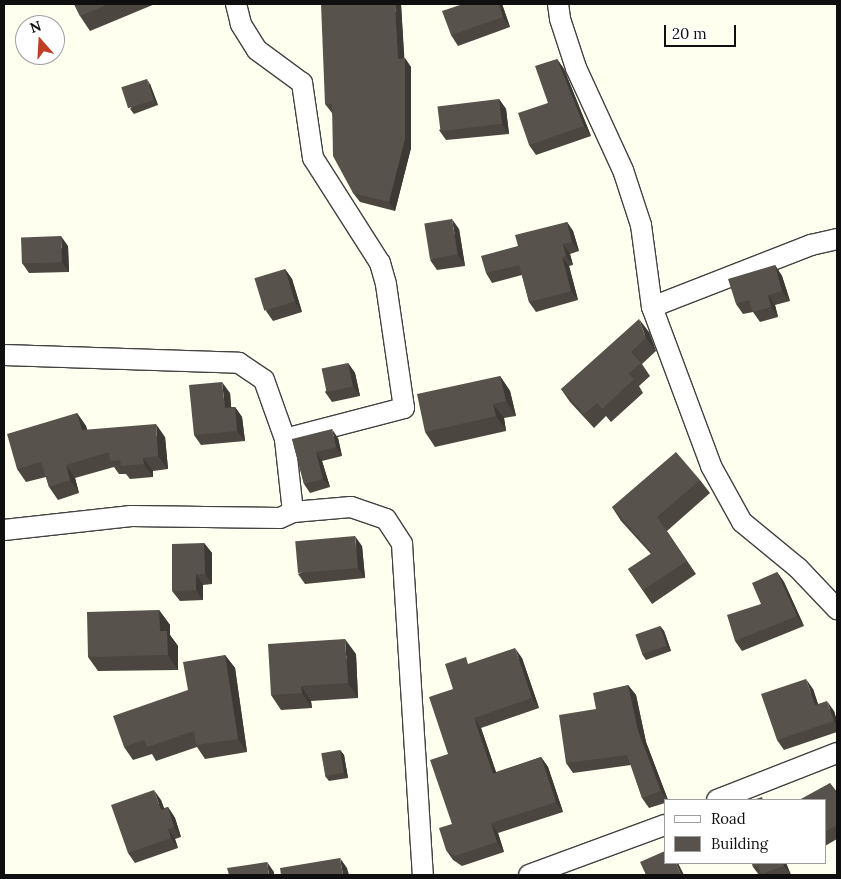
<!DOCTYPE html>
<style>
body{margin:0}
#map{position:relative;width:841px;height:879px;overflow:hidden;background:#fffff0;font-family:Lora,serif}
div>[style]{position:absolute}
[style*='--x']{left:calc(var(--x)*1px);top:calc(var(--y)*1px);width:calc(var(--w)*1px);rotate:calc(var(--a)*1deg)}
.roads{filter:drop-shadow(1px 0 #424242) drop-shadow(-1px 0 #424242) drop-shadow(0 1px #424242) drop-shadow(0 -1px #424242)}
.street>*{height:20px;margin:-10px;padding:0 10px;transform-origin:10px;border-radius:10px;background:#fff}
.wall>*{inset:0;background:#4b4740}
.shaded-wall>*{inset:0;background:#3d3934}
.building>*{inset:0;background:#57524b;transform-origin:0 0}
span{translate:-50% -50%;white-space:nowrap;text-align:center;line-height:1.15;-webkit-text-stroke:5px #fff;paint-order:stroke}
.frame{position:absolute;inset:0;border:5px solid #0f0f0f;pointer-events:none}
.legend{position:absolute;left:664px;top:799px;width:162px;height:65px;box-sizing:border-box;background:#fff;border:1px solid #9f9f9f;margin:0;padding:6px 9px;list-style:none;font-size:15px;color:#0f0f0f}
.legend li{display:flex;align-items:center;gap:10px;height:25px}
.legend b{width:25px;border:1px solid #9f9f9f}
.north{position:absolute;left:15px;top:15px;width:50px;height:50px;box-sizing:border-box;background:#fff;border:1px solid #9f9f9f;border-radius:50%;rotate:341deg;font-size:14px;font-weight:700;line-height:20px;text-align:center;color:#0f0f0f}
.north::after{content:'';display:block;margin:auto;width:18px;height:22px;background:#c03d26;clip-path:polygon(50% 0,100% 100%,50% 72%,0 100%)}
.scale{position:absolute;left:664px;top:25px;width:72px;height:22px;box-sizing:border-box;border:2px solid #0f0f0f;border-top:0;padding-left:6px;font-size:15px;line-height:18px;white-space:nowrap;color:#0f0f0f;-webkit-text-stroke:4px #fff;paint-order:stroke}
</style>
<div id="map">
<div class="roads">
<div class="street">
<div style="--x:558;--y:4;--w:15;--a:82"></div>
<div style="--x:560;--y:19;--w:52;--a:71.9"></div>
<div style="--x:576;--y:68;--w:112;--a:65.3"></div>
<div style="--x:623;--y:170;--w:58;--a:71.9"></div>
<div style="--x:641;--y:225;--w:83;--a:82.4"></div>
<div style="--x:652;--y:307;--w:170;--a:69.6"></div>
<div style="--x:711;--y:466;--w:64;--a:61"></div>
<div style="--x:742;--y:522;--w:72;--a:39.4"></div>
<div style="--x:798;--y:568;--w:57;--a:46.4"></div>
<div style="--x:652;--y:307;--w:171;--a:-21.3"></div>
<div style="--x:811;--y:245;--w:27;--a:-13"></div>
<div style="--x:4;--y:355;--w:235;--a:1.9"></div>
<div style="--x:239;--y:363;--w:30;--a:34"></div>
<div style="--x:264;--y:380;--w:63;--a:70.4"></div>
<div style="--x:293;--y:512;--w:58;--a:-4.9"></div>
<div style="--x:351;--y:507;--w:37;--a:19"></div>
<div style="--x:386;--y:519;--w:30;--a:57"></div>
<div style="--x:402;--y:544;--w:332;--a:86.4"></div>
<div style="--x:4;--y:530;--w:128;--a:-6.3"></div>
<div style="--x:131;--y:516;--w:149;--a:0.8"></div>
<div style="--x:280;--y:518;--w:14;--a:-25"></div>
<div style="--x:293;--y:512;--w:73;--a:-96.3"></div>
<div style="--x:285;--y:439;--w:123;--a:-14.6"></div>
<div style="--x:404;--y:408;--w:125;--a:-98.3"></div>
<div style="--x:386;--y:284;--w:22;--a:-106"></div>
<div style="--x:380;--y:263;--w:125;--a:-122.5"></div>
<div style="--x:313;--y:158;--w:76;--a:-98.3"></div>
<div style="--x:302;--y:83;--w:56;--a:-143.7"></div>
<div style="--x:257;--y:50;--w:31;--a:-122"></div>
<div style="--x:241;--y:24;--w:21;--a:-104"></div>
<div style="--x:717;--y:800;--w:129;--a:-21.4"></div>
<div style="--x:529;--y:875;--w:145;--a:-20.2"></div>
</div>
</div>
<div class="wall">
<div style="clip-path:polygon(74px 4px,155px 4px,90px 31px,80px 16px)"></div>
<div style="clip-path:polygon(401px 4px,404px 58px,411px 67px,411px 148px,395px 211px,360px 202px,353px 193px,332px 113px,325px 104px)"></div>
<div style="clip-path:polygon(463px 4px,502px 4px,510px 27px,458px 46px,451px 35px)"></div>
<div style="clip-path:polygon(557px 59px,564px 69px,591px 136px,536px 155px,529px 145px,548px 103px)"></div>
<div style="clip-path:polygon(150px 84px,158px 105px,134px 114px,130px 109px)"></div>
<div style="clip-path:polygon(499px 99px,506px 109px,509px 134px,446px 140px,439px 130px)"></div>
<div style="clip-path:polygon(567px 222px,573px 231px,579px 251px,570px 254px,573px 265px,569px 266px,578px 300px,536px 312px,529px 302px,522px 275px,492px 283px,486px 273px,518px 246px)"></div>
<div style="clip-path:polygon(459px 229px,465px 266px,437px 270px,430px 260px)"></div>
<div style="clip-path:polygon(68px 246px,69px 272px,29px 273px,22px 263px)"></div>
<div style="clip-path:polygon(775px 265px,782px 276px,790px 301px,775px 305px,778px 317px,760px 322px,753px 312px,743px 314px,736px 304px)"></div>
<div style="clip-path:polygon(285px 269px,292px 279px,302px 312px,273px 321px,266px 311px)"></div>
<div style="clip-path:polygon(649px 332px,656px 351px,642px 364px,650px 376px,639px 386px,643px 393px,611px 422px,606px 416px,594px 428px,570px 402px,561px 389px)"></div>
<div style="clip-path:polygon(348px 363px,355px 373px,360px 396px,332px 402px,325px 392px)"></div>
<div style="clip-path:polygon(500px 376px,510px 391px,516px 416px,504px 418px,506px 431px,435px 447px,425px 432px)"></div>
<div style="clip-path:polygon(230px 393px,231px 407px,235px 407px,242px 417px,245px 441px,201px 445px,194px 435px)"></div>
<div style="clip-path:polygon(77px 413px,86px 426px,87px 430px,165px 437px,168px 469px,153px 471px,153px 477px,130px 479px,126px 474px,119px 474px,114px 467px,75px 478px,79px 493px,58px 500px,49px 487px,46px 477px,26px 482px,17px 469px)"></div>
<div style="clip-path:polygon(338px 438px,342px 456px,322px 461px,330px 487px,310px 493px,304px 484px,292px 439px)"></div>
<div style="clip-path:polygon(700px 480px,710px 493px,667px 531px,696px 574px,652px 604px,628px 569px,651px 554px,621px 521px,612px 507px)"></div>
<div style="clip-path:polygon(204px 543px,212px 553px,212px 584px,203px 585px,203px 600px,180px 601px,172px 591px)"></div>
<div style="clip-path:polygon(362px 546px,365px 578px,305px 584px,298px 574px)"></div>
<div style="clip-path:polygon(777px 572px,784px 582px,804px 626px,742px 651px,735px 641px,761px 604px)"></div>
<div style="clip-path:polygon(159px 610px,170px 625px,170px 635px,178px 646px,178px 670px,98px 671px,88px 657px)"></div>
<div style="clip-path:polygon(660px 626px,664px 631px,671px 651px,646px 660px,642px 654px)"></div>
<div style="clip-path:polygon(356px 654px,358px 698px,311px 701px,312px 708px,281px 710px,271px 695px)"></div>
<div style="clip-path:polygon(225px 655px,235px 668px,247px 752px,205px 759px,197px 747px,156px 761px,152px 754px,133px 760px,124px 747px,188px 690px)"></div>
<div style="clip-path:polygon(522px 658px,539px 708px,481px 728px,496px 772px,541px 757px,548px 767px,563px 812px,498px 833px,504px 852px,462px 866px,453px 860px,446px 850px,452px 824px,448px 754px,453px 689px,470px 664px)"></div>
<div style="clip-path:polygon(628px 685px,636px 695px,646px 742px,668px 800px,665px 800px,665px 803px,649px 808px,642px 798px,631px 765px,573px 773px,566px 763px,596px 709px)"></div>
<div style="clip-path:polygon(813px 689px,818px 704px,834px 711px,837px 721px,837px 732px,784px 750px,777px 740px)"></div>
<div style="clip-path:polygon(340px 750px,344px 755px,348px 778px,329px 781px,325px 776px)"></div>
<div style="clip-path:polygon(830px 783px,837px 792px,837px 839px,825px 846px,825px 800px)"></div>
<div style="clip-path:polygon(161px 800px,164px 808px,168px 807px,175px 818px,181px 837px,175px 839px,178px 848px,135px 863px,128px 853px)"></div>
<div style="clip-path:polygon(752px 863px,786px 863px,791px 875px,759px 875px,753px 867px)"></div>
</div>
<div class="shaded-wall">
<div style="clip-path:polygon(395px 4px,401px 4px,405px 68px,398px 59px)"></div>
<div style="clip-path:polygon(499px 4px,502px 4px,510px 27px,503px 17px)"></div>
<div style="clip-path:polygon(405px 58px,411px 67px,411px 148px,395px 211px,389px 202px)"></div>
<div style="clip-path:polygon(557px 59px,564px 69px,591px 136px,584px 126px)"></div>
<div style="clip-path:polygon(147px 79px,150px 84px,158px 105px,154px 100px)"></div>
<div style="clip-path:polygon(499px 99px,506px 109px,509px 134px,502px 124px)"></div>
<div style="clip-path:polygon(452px 219px,459px 229px,465px 266px,458px 255px)"></div>
<div style="clip-path:polygon(567px 222px,573px 231px,579px 251px,572px 242px)"></div>
<div style="clip-path:polygon(61px 236px,68px 246px,69px 272px,62px 262px)"></div>
<div style="clip-path:polygon(563px 244px,570px 254px,573px 265px,566px 256px)"></div>
<div style="clip-path:polygon(562px 257px,569px 266px,578px 300px,571px 291px)"></div>
<div style="clip-path:polygon(775px 265px,782px 276px,790px 301px,782px 291px)"></div>
<div style="clip-path:polygon(285px 269px,292px 279px,302px 312px,295px 302px)"></div>
<div style="clip-path:polygon(768px 295px,775px 305px,778px 317px,771px 307px)"></div>
<div style="clip-path:polygon(639px 319px,649px 332px,656px 351px,646px 338px)"></div>
<div style="clip-path:polygon(348px 363px,355px 373px,360px 396px,353px 386px)"></div>
<div style="clip-path:polygon(500px 376px,510px 391px,516px 416px,506px 401px)"></div>
<div style="clip-path:polygon(222px 382px,230px 393px,232px 418px,225px 408px)"></div>
<div style="clip-path:polygon(493px 404px,504px 418px,506px 431px,496px 416px)"></div>
<div style="clip-path:polygon(235px 407px,242px 417px,245px 441px,237px 431px)"></div>
<div style="clip-path:polygon(77px 413px,86px 426px,92px 444px,82px 430px)"></div>
<div style="clip-path:polygon(156px 424px,165px 437px,168px 469px,158px 456px)"></div>
<div style="clip-path:polygon(332px 429px,338px 438px,342px 456px,336px 447px)"></div>
<div style="clip-path:polygon(316px 452px,322px 461px,330px 487px,323px 479px)"></div>
<div style="clip-path:polygon(143px 458px,153px 471px,153px 477px,144px 464px)"></div>
<div style="clip-path:polygon(66px 465px,75px 478px,79px 493px,70px 480px)"></div>
<div style="clip-path:polygon(355px 536px,362px 546px,365px 578px,358px 568px)"></div>
<div style="clip-path:polygon(204px 543px,212px 553px,212px 584px,205px 574px)"></div>
<div style="clip-path:polygon(777px 572px,784px 582px,804px 626px,797px 616px)"></div>
<div style="clip-path:polygon(196px 574px,203px 585px,203px 600px,196px 590px)"></div>
<div style="clip-path:polygon(159px 610px,170px 625px,170px 635px,178px 646px,178px 670px,168px 655px,160px 631px)"></div>
<div style="clip-path:polygon(660px 626px,664px 631px,671px 651px,667px 646px)"></div>
<div style="clip-path:polygon(345px 639px,356px 654px,358px 698px,348px 683px)"></div>
<div style="clip-path:polygon(515px 648px,522px 658px,539px 708px,532px 698px)"></div>
<div style="clip-path:polygon(225px 655px,235px 668px,247px 752px,238px 739px)"></div>
<div style="clip-path:polygon(806px 679px,813px 689px,822px 716px,815px 705px)"></div>
<div style="clip-path:polygon(628px 685px,636px 695px,646px 742px,668px 800px,661px 791px,638px 731px)"></div>
<div style="clip-path:polygon(301px 686px,311px 701px,312px 708px,302px 693px)"></div>
<div style="clip-path:polygon(827px 701px,834px 711px,837px 721px,837px 726px,834px 721px)"></div>
<div style="clip-path:polygon(474px 718px,481px 728px,500px 784px,493px 774px)"></div>
<div style="clip-path:polygon(340px 750px,344px 755px,348px 778px,344px 773px)"></div>
<div style="clip-path:polygon(541px 757px,548px 767px,563px 812px,556px 802px)"></div>
<div style="clip-path:polygon(154px 790px,161px 800px,168px 820px,161px 810px)"></div>
<div style="clip-path:polygon(168px 807px,175px 818px,181px 837px,174px 827px)"></div>
<div style="clip-path:polygon(491px 823px,498px 833px,504px 852px,497px 842px)"></div>
<div style="clip-path:polygon(168px 829px,175px 839px,178px 848px,171px 838px)"></div>
<div style="clip-path:polygon(340px 858px,347px 868px,349px 875px,343px 875px)"></div>
<div style="clip-path:polygon(267px 862px,274px 872px,274px 875px,269px 875px)"></div>
<div style="clip-path:polygon(676px 863px,678px 863px,684px 875px,681px 875px)"></div>
<div style="clip-path:polygon(783px 863px,786px 863px,791px 875px,784px 866px)"></div>
</div>
<div class="building">
<div style="clip-path:polygon(74px 4px,109px 4px,80px 16px)"></div>
<div style="clip-path:polygon(321px 4px,395px 4px,398px 59px,405px 58px,405px 139px,389px 202px,353px 193px,333px 156px,332px 104px,325px 104px)"></div>
<div style="clip-path:polygon(463px 4px,499px 4px,503px 17px,451px 35px,442px 11px)"></div>
<div style="clip-path:polygon(557px 59px,584px 126px,529px 145px,518px 113px,548px 103px,535px 66px)"></div>
<div style="left:147px;top:79px;width:22px;height:27px;rotate:72deg"></div>
<div style="left:499px;top:99px;width:25px;height:62px;rotate:83deg"></div>
<div style="left:452px;top:219px;width:36px;height:28px;rotate:81deg"></div>
<div style="clip-path:polygon(567px 222px,572px 242px,563px 244px,566px 256px,562px 257px,571px 291px,529px 302px,519px 265px,486px 273px,481px 256px,518px 246px,515px 235px)"></div>
<div style="left:61px;top:236px;width:26px;height:40px;rotate:88deg"></div>
<div style="clip-path:polygon(775px 265px,782px 291px,768px 295px,771px 307px,753px 312px,749px 300px,736px 304px,728px 279px)"></div>
<div style="left:285px;top:269px;width:34px;height:32px;rotate:73deg"></div>
<div style="clip-path:polygon(639px 319px,646px 338px,631px 352px,641px 363px,628px 374px,634px 379px,602px 409px,597px 403px,584px 414px,561px 389px)"></div>
<div style="left:348px;top:363px;width:24px;height:27px;rotate:78deg"></div>
<div style="clip-path:polygon(500px 376px,506px 401px,493px 404px,496px 416px,425px 432px,417px 394px)"></div>
<div style="clip-path:polygon(222px 382px,225px 408px,235px 407px,237px 431px,194px 435px,189px 385px)"></div>
<div style="clip-path:polygon(77px 413px,82px 430px,156px 424px,158px 456px,143px 458px,144px 464px,121px 466px,120px 460px,110px 461px,109px 452px,66px 465px,70px 480px,49px 487px,41px 462px,17px 469px,7px 434px)"></div>
<div style="clip-path:polygon(332px 429px,336px 447px,316px 452px,323px 479px,304px 484px,292px 439px)"></div>
<div style="clip-path:polygon(676px 452px,700px 480px,657px 517px,687px 561px,643px 590px,628px 569px,652px 553px,612px 507px)"></div>
<div style="left:355px;top:536px;width:32px;height:60px;rotate:85deg"></div>
<div style="clip-path:polygon(204px 543px,205px 574px,196px 574px,196px 590px,172px 591px,172px 544px)"></div>
<div style="clip-path:polygon(777px 572px,797px 616px,735px 641px,727px 615px,761px 604px,752px 583px)"></div>
<div style="clip-path:polygon(159px 610px,160px 631px,167px 631px,168px 655px,88px 657px,87px 612px)"></div>
<div style="left:660px;top:626px;width:21px;height:26px;rotate:71deg"></div>
<div style="clip-path:polygon(345px 639px,348px 683px,301px 686px,302px 693px,271px 695px,268px 644px)"></div>
<div style="clip-path:polygon(515px 648px,532px 698px,474px 718px,493px 774px,541px 757px,556px 802px,491px 823px,497px 842px,455px 856px,446px 850px,439px 828px,452px 824px,430px 760px,448px 754px,429px 697px,453px 689px,445px 664px,466px 657px,468px 664px)"></div>
<div style="clip-path:polygon(225px 655px,238px 739px,196px 745px,194px 731px,147px 747px,144px 740px,124px 747px,113px 716px,188px 690px,183px 662px)"></div>
<div style="clip-path:polygon(806px 679px,815px 705px,827px 701px,834px 721px,777px 740px,761px 694px)"></div>
<div style="clip-path:polygon(628px 685px,638px 731px,661px 791px,642px 798px,627px 755px,566px 763px,559px 715px,596px 709px,593px 693px)"></div>
<div style="left:340px;top:750px;width:23px;height:19px;rotate:80deg"></div>
<div style="clip-path:polygon(830px 783px,837px 794px,837px 825px,825px 832px,825px 800px,799px 800px)"></div>
<div style="clip-path:polygon(154px 790px,161px 810px,168px 807px,174px 827px,168px 829px,171px 838px,128px 853px,111px 805px)"></div>
<div style="clip-path:polygon(762px 797px,763px 800px,753px 800px)"></div>
<div style="clip-path:polygon(665px 851px,665px 863px,676px 863px,681px 875px,646px 875px,640px 862px)"></div>
<div style="clip-path:polygon(340px 858px,343px 875px,281px 875px,280px 868px)"></div>
<div style="clip-path:polygon(267px 862px,269px 875px,229px 875px,227px 868px)"></div>
<div style="clip-path:polygon(752px 863px,783px 863px,784px 866px,761px 874px,758px 865px,753px 867px)"></div>
</div>
<div class="frame"></div>
<ul class="legend">
<li><b style="height:6px;background:#fff"></b>Road</li>
<li><b style="height:14px;background:#57524b"></b>Building</li>
</ul>
<div class="north">N</div>
<div class="scale">20 m</div>
</div>
